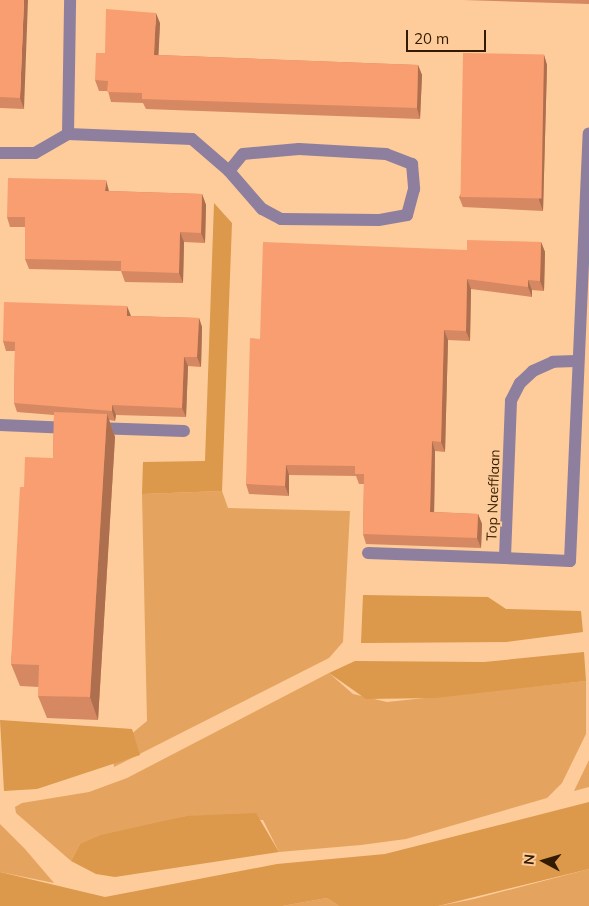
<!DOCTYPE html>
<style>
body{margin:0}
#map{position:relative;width:589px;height:906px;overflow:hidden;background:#fdcc9a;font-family:Mulish,sans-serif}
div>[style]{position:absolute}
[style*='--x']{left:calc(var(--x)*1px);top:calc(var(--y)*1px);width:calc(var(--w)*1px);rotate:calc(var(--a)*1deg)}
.green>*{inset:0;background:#e4a45f}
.forest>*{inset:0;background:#dc984b}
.service>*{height:12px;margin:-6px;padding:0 6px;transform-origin:6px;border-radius:6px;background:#8e7f9e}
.minor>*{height:12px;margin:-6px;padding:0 6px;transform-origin:6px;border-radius:6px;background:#8e7f9e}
.wall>*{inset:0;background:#d58861}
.shaded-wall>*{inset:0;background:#ae6f4f}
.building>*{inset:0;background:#f89e71;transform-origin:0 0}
span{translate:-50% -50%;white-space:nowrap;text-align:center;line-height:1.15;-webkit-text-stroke:4px #fdcc9a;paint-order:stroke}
.street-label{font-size:14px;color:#321b01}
.north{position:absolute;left:519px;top:836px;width:50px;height:50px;-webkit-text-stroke:4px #fdcc9a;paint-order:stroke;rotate:276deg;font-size:14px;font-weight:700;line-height:20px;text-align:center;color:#321b01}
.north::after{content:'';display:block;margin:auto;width:18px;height:22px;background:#321b01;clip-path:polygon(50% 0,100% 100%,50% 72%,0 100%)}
.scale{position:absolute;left:406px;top:30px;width:80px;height:22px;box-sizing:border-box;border:2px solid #321b01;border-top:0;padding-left:6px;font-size:15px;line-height:18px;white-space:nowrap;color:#321b01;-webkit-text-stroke:4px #fdcc9a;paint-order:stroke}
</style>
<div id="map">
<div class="green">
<div style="clip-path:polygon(222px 491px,228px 508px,350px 511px,343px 642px,329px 658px,114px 767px,112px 750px,147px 721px,142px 494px)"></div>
<div style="clip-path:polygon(329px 673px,353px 694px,387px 702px,586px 681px,586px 734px,562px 783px,547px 798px,406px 839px,361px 845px,279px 852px,263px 820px,186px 816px,80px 844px,71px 861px,16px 813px,15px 807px,22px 803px,89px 792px,127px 778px)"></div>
<div style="clip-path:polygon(589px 760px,589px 787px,574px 791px)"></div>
<div style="clip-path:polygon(0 824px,25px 849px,54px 883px,0 872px)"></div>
<div style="clip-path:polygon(589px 869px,589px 906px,438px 906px,474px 899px)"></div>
<div style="clip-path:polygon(327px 898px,339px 906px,282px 906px)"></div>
</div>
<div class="forest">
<div style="clip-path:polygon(214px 203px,232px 223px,222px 491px,142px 494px,143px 462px,205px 461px)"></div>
<div style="clip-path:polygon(363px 595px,488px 597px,506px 609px,581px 611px,583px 632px,507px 642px,361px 643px)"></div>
<div style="clip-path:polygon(584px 652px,586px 681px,435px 698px,366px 699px,329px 673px,355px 661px,484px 662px)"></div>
<div style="clip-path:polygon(0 720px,132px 729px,140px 755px,37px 789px,4px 791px)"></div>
<div style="clip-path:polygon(589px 802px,589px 869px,438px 906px,339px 906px,327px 898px,282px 906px,0 906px,0 872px,105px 897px,277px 864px,385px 854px)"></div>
<div style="clip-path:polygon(256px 813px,279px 852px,115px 877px,96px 874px,71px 861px,80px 844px,101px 835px,186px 816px)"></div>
</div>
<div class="service">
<div style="--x:0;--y:425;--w:70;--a:2.5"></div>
<div style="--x:95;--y:428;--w:89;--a:1.9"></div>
<div style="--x:368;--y:553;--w:137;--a:2.1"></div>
</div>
<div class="minor">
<div style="--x:68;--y:134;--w:134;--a:-89.1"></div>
<div style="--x:0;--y:153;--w:35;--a:0"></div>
<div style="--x:35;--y:153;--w:38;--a:-30"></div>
<div style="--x:68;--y:134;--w:124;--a:2.3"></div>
<div style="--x:192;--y:139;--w:49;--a:40.9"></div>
<div style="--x:229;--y:171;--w:22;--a:-51"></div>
<div style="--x:243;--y:154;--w:56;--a:-5.1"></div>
<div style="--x:299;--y:149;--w:87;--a:3.3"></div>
<div style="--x:386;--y:154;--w:28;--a:21"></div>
<div style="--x:412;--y:164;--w:25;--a:85"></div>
<div style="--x:414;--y:189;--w:27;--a:105"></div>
<div style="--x:407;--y:215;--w:29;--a:170"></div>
<div style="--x:378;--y:220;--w:97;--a:-179.4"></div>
<div style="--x:281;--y:219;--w:21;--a:-152"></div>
<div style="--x:262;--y:209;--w:50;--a:-131"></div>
<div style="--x:576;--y:361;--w:23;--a:178"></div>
<div style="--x:553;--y:362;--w:22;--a:156"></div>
<div style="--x:533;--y:371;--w:18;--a:137"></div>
<div style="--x:520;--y:383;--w:20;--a:117"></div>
<div style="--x:511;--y:401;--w:157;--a:92.2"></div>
<div style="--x:505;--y:558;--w:65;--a:2.6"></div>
<div style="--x:570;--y:561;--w:428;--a:-87.5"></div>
</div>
<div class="wall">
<div style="clip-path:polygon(0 0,24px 109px,0 108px)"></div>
<div style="clip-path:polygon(464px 0,589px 0,589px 4px)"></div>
<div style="clip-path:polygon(160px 23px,158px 55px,418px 65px,422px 75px,420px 119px,146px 109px,143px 103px,111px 102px,108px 91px,99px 91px,95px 80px,105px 53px)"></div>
<div style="clip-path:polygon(544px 55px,547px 65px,543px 211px,463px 207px,459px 197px)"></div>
<div style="clip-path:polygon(109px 191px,202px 194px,206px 205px,205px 243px,184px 242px,183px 283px,125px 282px,121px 271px,29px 269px,25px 259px,25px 227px,10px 227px,7px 217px)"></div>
<div style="clip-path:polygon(541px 242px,545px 252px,544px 291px,532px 290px,532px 297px,471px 289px,470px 341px,448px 340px,445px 452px,435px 451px,434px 512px,478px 514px,482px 524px,481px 548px,366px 544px,363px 534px,364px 484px,359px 484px,356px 476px,289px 475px,289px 496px,249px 494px,246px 484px,260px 339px,467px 250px)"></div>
<div style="clip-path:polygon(131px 316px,199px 318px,202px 327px,201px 367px,188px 366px,186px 417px,116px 415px,115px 421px,109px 420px,115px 437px,98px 720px,47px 718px,38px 696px,39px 687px,20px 686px,11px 664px,24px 487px,53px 458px,54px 415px,17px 412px,14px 403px,15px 351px,6px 351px,3px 341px)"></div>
</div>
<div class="shaded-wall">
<div style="clip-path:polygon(24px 0,28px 0,24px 109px,20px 98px)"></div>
<div style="clip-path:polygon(156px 13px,160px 23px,158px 66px,154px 55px)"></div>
<div style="clip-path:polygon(544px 55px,547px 65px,543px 211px,539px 200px)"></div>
<div style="clip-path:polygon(418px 65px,422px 75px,420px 119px,417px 108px)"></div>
<div style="clip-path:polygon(106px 180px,109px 191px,109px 201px,105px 191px)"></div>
<div style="clip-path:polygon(202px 194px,206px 205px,205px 243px,201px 233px)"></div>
<div style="clip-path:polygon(180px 232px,184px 242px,183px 283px,179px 273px)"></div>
<div style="clip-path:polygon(541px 242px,545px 252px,544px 291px,540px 281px)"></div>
<div style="clip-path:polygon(467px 279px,471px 289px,470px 341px,466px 331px)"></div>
<div style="clip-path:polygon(528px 280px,532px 290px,532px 297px,528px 287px)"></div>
<div style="clip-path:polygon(127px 306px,131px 316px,127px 316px)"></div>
<div style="clip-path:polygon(199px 318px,202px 327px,201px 367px,197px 357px)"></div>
<div style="clip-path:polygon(444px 330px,448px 340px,445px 452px,441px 442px)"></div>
<div style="clip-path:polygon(184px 357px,188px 366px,186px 417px,182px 408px)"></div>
<div style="clip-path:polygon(112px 405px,116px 415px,115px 421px,112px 411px)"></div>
<div style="clip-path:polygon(107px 414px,115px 437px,98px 720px,90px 697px)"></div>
<div style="clip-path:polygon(432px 441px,435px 451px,434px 522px,430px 512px)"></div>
<div style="clip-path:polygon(286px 465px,289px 475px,289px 496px,285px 486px)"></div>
<div style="clip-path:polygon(478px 514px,482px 524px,481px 548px,477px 538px)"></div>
</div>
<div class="building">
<div style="clip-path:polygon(0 0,24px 0,20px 98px,0 97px)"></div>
<div style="clip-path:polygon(106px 9px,156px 13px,154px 55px,418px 65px,417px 108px,142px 99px,142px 93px,107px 92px,108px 81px,95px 80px,96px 53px,105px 53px)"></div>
<div style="left:463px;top:53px;width:81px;height:144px;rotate:1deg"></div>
<div style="clip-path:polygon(8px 178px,106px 180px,105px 191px,202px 194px,201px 233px,180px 232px,179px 273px,121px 271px,121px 261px,25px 259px,25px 217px,7px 217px)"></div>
<div style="clip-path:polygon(467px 240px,541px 242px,540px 281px,528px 280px,528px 287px,467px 279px,466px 331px,444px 330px,441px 442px,432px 441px,430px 512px,478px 514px,477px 538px,363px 534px,364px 474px,355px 474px,355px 466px,286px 465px,285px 486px,246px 484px,250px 338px,260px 339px,263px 242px,467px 250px)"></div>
<div style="clip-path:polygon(4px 302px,127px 306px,127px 316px,199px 318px,197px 357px,184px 357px,182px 408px,112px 405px,112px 411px,14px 403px,15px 342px,3px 341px)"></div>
<div style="clip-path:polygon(54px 412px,107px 414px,90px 697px,38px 696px,39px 665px,11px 664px,20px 487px,24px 487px,25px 457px,53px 458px)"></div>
</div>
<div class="street-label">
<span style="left:493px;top:495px;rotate:-88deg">Top Naefflaan</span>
</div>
<div class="north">N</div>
<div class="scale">20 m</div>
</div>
